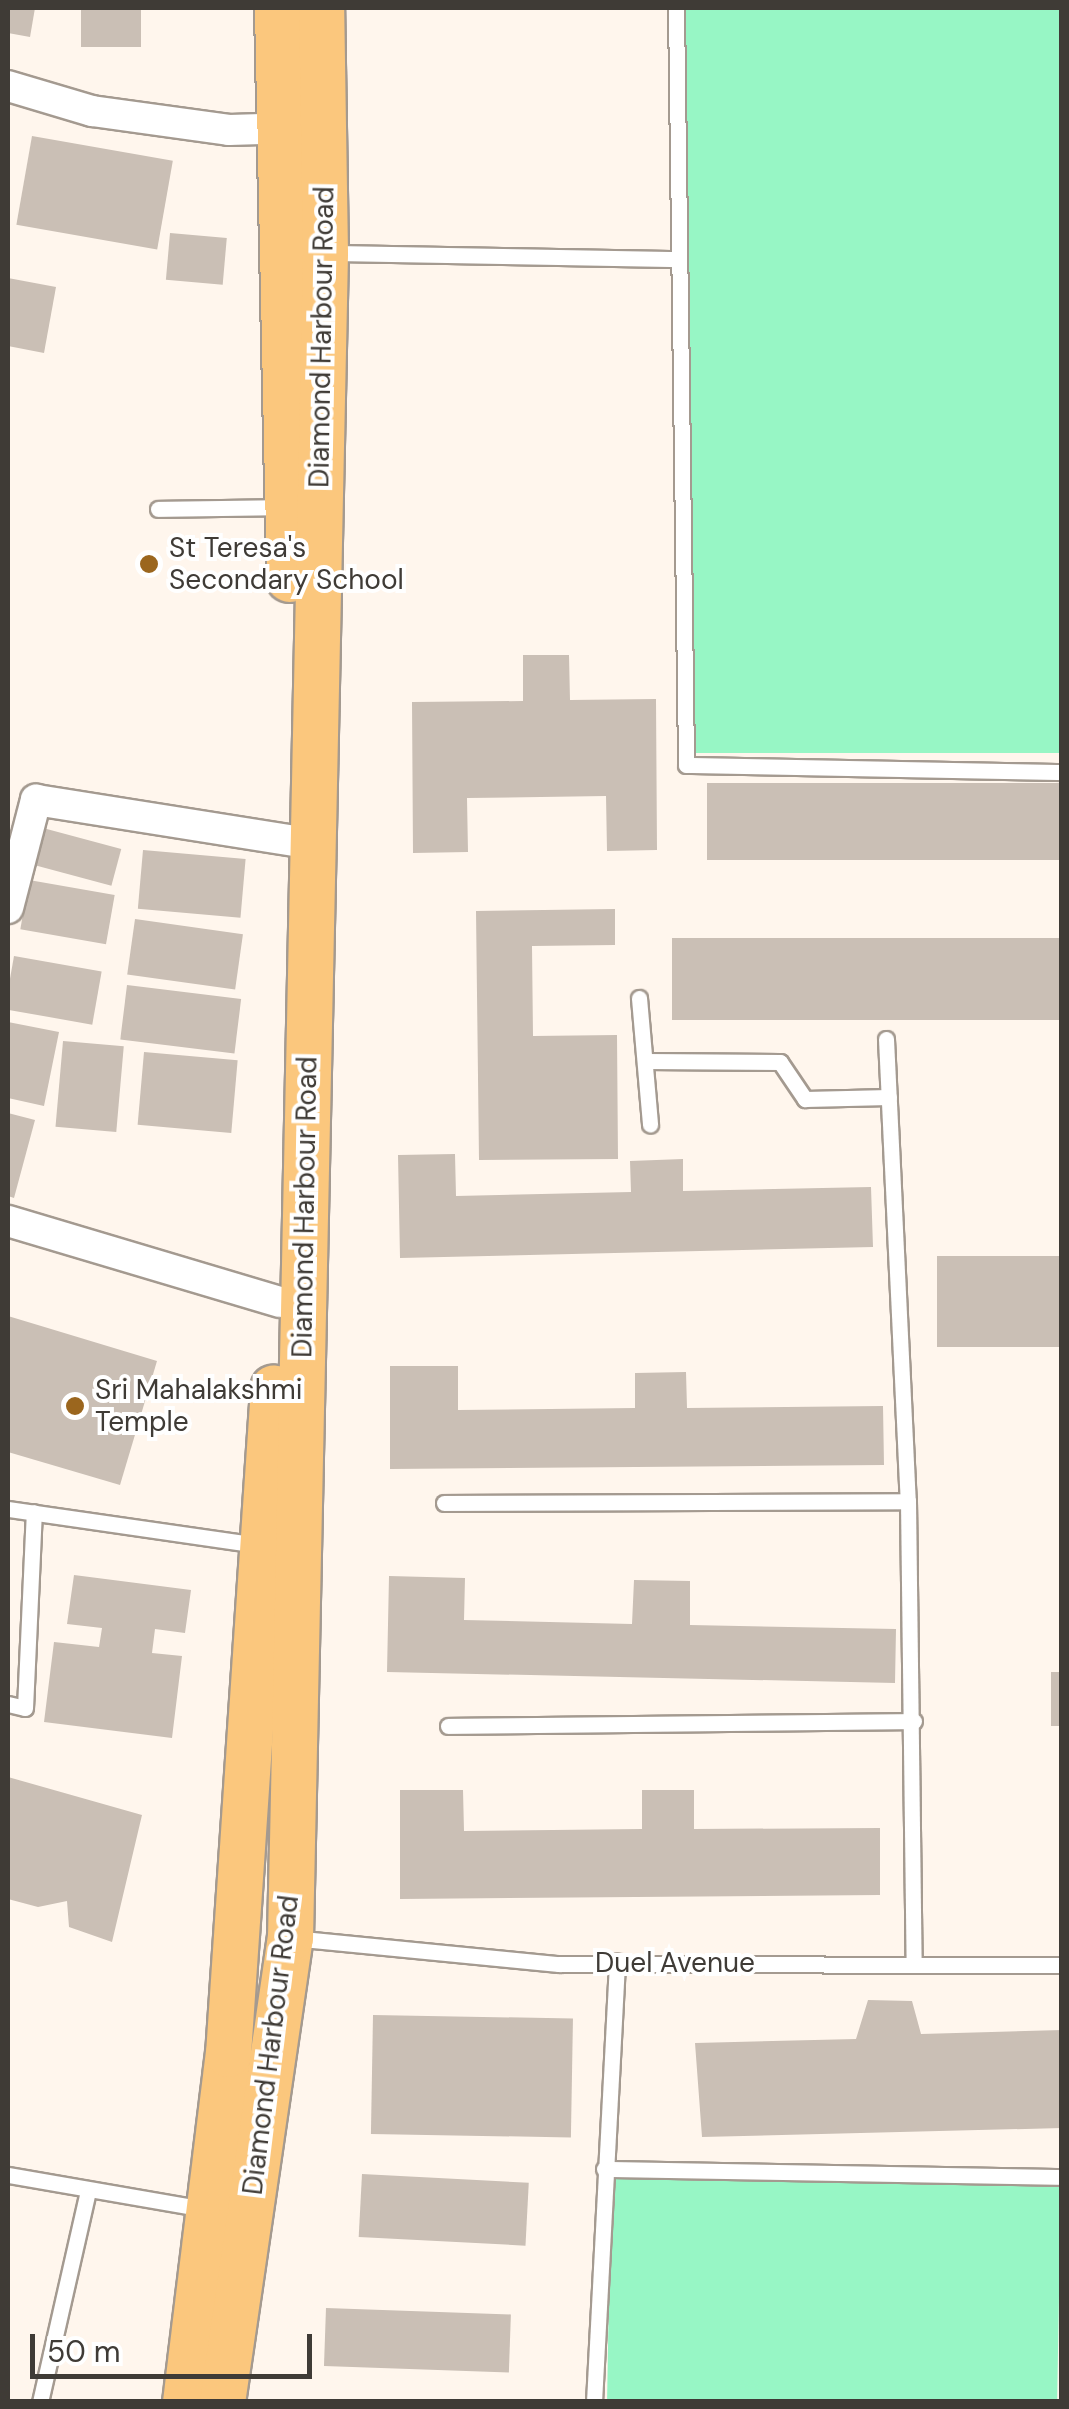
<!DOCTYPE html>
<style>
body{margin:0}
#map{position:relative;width:1069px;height:2409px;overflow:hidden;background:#fff6ed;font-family:"DM Sans",sans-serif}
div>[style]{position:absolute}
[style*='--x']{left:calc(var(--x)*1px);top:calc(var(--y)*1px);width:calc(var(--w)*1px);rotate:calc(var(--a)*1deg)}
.green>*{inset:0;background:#97f6c5;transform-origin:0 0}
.building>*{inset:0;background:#cabfb5;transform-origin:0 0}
.roads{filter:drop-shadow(2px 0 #a49a90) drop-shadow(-2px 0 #a49a90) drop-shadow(0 2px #a49a90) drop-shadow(0 -2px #a49a90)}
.lane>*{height:15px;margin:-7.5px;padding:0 7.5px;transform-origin:7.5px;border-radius:7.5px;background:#fff}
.street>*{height:30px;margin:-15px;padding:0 15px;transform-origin:15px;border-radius:15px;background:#fff}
.primary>*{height:45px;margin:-22.5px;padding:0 22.5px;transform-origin:22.5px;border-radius:22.5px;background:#fbc77d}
.dots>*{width:28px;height:28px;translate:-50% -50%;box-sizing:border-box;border:5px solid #fff;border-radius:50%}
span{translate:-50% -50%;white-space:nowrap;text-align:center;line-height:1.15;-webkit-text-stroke:8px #fff;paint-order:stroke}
.street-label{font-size:28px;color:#3f3b36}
.poi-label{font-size:28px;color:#3f3b36}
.left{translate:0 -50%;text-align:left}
.frame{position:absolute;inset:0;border:10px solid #3f3b36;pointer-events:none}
.scale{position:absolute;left:30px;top:2334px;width:282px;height:45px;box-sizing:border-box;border:5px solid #3f3b36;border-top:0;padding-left:12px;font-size:30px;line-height:35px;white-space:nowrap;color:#3f3b36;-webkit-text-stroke:8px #fff;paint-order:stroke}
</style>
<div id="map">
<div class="green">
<div style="left:683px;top:8px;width:378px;height:745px"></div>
<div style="left:611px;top:2176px;width:450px;height:226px;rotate:1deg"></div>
</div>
<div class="building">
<div style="clip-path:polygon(8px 8px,35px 8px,30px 37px,8px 33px)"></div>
<div style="left:81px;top:8px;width:60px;height:39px"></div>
<div style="left:32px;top:136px;width:143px;height:90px;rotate:10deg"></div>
<div style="left:170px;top:233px;width:57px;height:47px;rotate:5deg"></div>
<div style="clip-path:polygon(8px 278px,56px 287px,44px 353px,8px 346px)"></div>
<div style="clip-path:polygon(523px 655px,569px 655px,570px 700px,656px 699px,657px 850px,607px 851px,606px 796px,467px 798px,468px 852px,413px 853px,412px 702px,523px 701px)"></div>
<div style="left:1062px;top:783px;width:77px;height:355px;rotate:90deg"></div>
<div style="left:43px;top:828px;width:81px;height:38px;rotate:15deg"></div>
<div style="left:143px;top:850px;width:103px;height:59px;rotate:5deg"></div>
<div style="left:29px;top:880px;width:87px;height:50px;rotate:10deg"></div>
<div style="clip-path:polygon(615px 909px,615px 945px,532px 946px,533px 1036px,617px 1035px,618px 1159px,479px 1160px,476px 911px)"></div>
<div style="left:135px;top:919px;width:109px;height:56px;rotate:8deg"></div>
<div style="left:1062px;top:938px;width:82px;height:390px;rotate:90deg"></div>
<div style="left:14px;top:956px;width:89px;height:54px;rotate:10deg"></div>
<div style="left:127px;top:985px;width:115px;height:55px;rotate:7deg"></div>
<div style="clip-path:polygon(8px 1022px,59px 1032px,44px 1106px,8px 1098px)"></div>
<div style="left:63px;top:1041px;width:61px;height:86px;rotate:5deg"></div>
<div style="left:144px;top:1052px;width:94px;height:73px;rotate:5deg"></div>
<div style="clip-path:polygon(8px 1113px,35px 1120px,14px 1198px,8px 1196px)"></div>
<div style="clip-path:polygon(455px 1154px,456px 1196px,631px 1192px,630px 1161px,683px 1159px,683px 1191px,871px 1187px,873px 1247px,400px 1258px,398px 1155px)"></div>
<div style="left:1062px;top:1256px;width:91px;height:125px;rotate:90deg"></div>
<div style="clip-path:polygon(8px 1316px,157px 1361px,120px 1485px,8px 1452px)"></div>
<div style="clip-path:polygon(390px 1366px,458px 1366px,458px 1410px,635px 1408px,635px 1373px,686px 1372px,687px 1408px,883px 1406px,884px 1465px,390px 1469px)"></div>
<div style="clip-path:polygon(74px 1575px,191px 1590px,185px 1633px,155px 1629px,152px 1653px,182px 1656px,172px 1738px,44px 1722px,54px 1642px,99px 1647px,102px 1628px,67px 1624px)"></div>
<div style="clip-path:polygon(389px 1576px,465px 1578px,464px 1620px,632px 1624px,634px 1580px,690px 1581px,690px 1625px,896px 1629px,895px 1683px,387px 1672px)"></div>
<div style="left:1051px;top:1672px;width:11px;height:54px"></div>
<div style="clip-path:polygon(8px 1777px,142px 1815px,112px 1942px,69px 1927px,67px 1901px,38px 1907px,8px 1899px)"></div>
<div style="clip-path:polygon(400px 1790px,463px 1790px,464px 1831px,642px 1829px,642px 1790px,694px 1790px,694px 1829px,880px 1828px,880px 1895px,400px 1899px)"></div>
<div style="clip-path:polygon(868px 2000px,912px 2001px,921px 2034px,1062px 2030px,1062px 2128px,702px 2137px,695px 2043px,856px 2039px)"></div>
<div style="left:373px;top:2015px;width:200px;height:119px;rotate:1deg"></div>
<div style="left:362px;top:2174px;width:167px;height:63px;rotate:3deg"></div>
<div style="left:326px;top:2308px;width:185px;height:58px;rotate:2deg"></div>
</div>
<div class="roads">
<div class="lane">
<div style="--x:676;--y:8;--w:757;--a:89.24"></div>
<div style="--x:686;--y:765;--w:376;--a:1.1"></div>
<div style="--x:329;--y:253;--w:347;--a:1"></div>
<div style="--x:158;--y:509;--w:126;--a:-0.9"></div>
<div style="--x:639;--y:998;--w:127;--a:85"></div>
<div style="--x:886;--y:1039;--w:463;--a:87.3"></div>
<div style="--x:908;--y:1501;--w:461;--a:89.3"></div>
<div style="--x:646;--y:1061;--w:134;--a:0.4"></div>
<div style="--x:780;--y:1062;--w:45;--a:56"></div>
<div style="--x:805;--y:1099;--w:84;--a:-1.4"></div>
<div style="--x:444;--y:1503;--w:464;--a:-0.2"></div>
<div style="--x:8;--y:1509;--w:252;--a:8.2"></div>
<div style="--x:8;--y:1704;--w:17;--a:13"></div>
<div style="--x:25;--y:1708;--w:196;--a:-87.4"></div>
<div style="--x:448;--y:1726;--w:466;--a:-0.6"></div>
<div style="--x:292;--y:1938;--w:268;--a:5.6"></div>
<div style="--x:559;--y:1964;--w:503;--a:0.11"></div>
<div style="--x:604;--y:2169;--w:458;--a:1"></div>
<div style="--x:8;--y:2175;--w:200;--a:9.8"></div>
<div style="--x:40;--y:2402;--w:216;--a:-77.2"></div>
<div style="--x:594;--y:2402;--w:441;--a:-87"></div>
</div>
<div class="street">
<div style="--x:8;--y:86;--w:88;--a:16.6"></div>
<div style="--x:92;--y:111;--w:138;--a:7.9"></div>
<div style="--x:229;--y:130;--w:66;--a:-1.7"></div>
<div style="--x:8;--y:908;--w:112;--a:-75.5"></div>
<div style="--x:36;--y:800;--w:262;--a:9"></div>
<div style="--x:8;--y:1221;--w:284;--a:16.6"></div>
</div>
<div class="primary">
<div style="--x:277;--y:8;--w:571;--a:88.8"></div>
<div style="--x:185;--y:2402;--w:351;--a:-83"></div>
<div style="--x:228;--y:2054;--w:668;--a:-86.13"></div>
<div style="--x:222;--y:2402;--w:469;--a:-81.7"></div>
<div style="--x:290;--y:1938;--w:1685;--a:-88.81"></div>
<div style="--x:325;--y:253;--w:245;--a:-90.9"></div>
</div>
</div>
<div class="dots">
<div style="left:149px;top:564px;background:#9b661e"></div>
<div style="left:75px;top:1406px;background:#9b661e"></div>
</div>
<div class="street-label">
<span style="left:322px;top:337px;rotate:-89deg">Diamond Harbour Road</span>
<span style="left:305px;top:1207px;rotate:-89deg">Diamond Harbour Road</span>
<span style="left:675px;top:1963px">Duel Avenue</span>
<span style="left:271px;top:2045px;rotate:-83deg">Diamond Harbour Road</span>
</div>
<div class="poi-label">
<span class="left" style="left:169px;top:564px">St Teresa's<br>Secondary School</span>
<span class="left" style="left:95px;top:1406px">Sri Mahalakshmi<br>Temple</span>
</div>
<div class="frame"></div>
<div class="scale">50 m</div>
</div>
